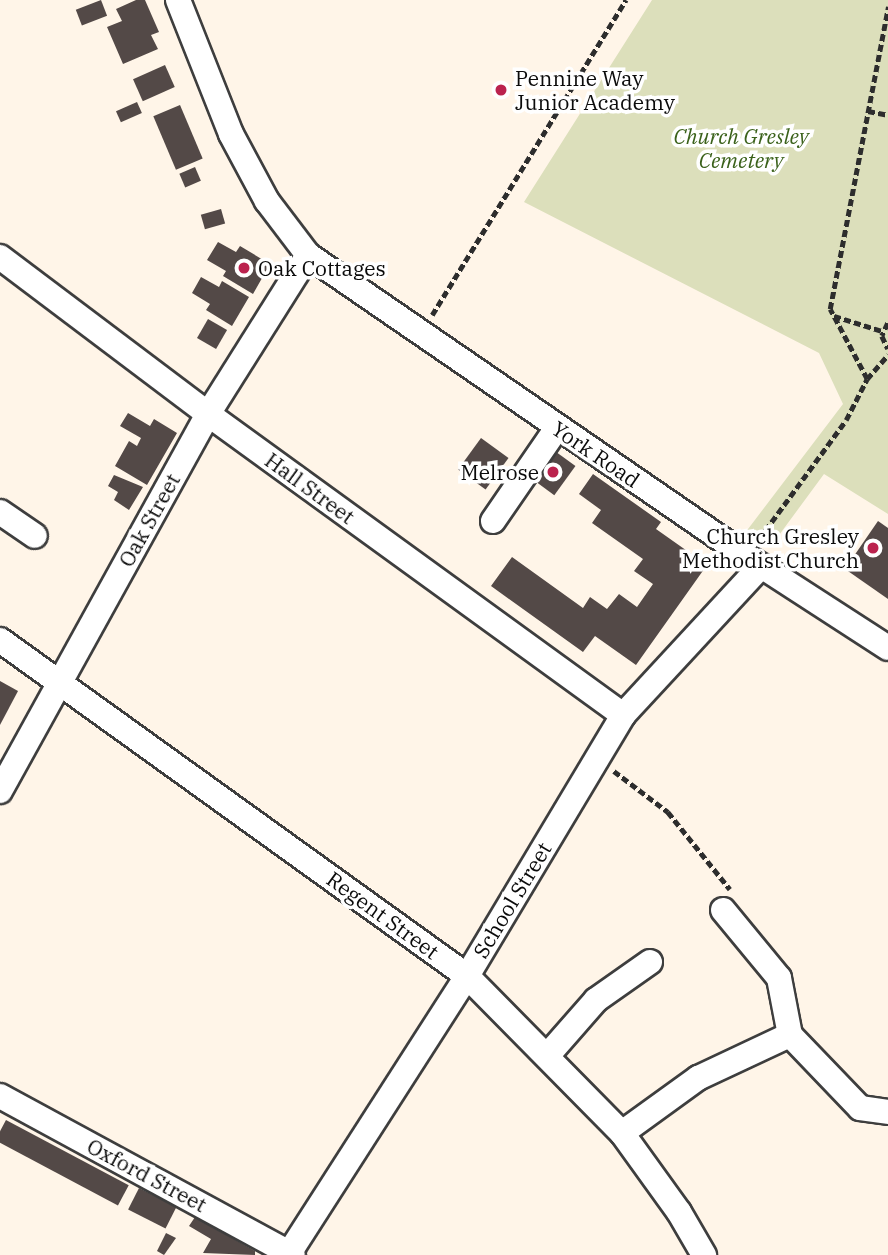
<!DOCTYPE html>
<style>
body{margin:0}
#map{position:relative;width:888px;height:1255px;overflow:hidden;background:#fff5e8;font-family:"IBM Plex Serif",serif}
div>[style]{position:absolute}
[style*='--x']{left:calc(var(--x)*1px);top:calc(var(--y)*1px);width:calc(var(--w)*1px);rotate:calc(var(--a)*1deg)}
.cemetery>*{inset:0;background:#dcdfbb}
.building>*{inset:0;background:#534947;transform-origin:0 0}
.path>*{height:4.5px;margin-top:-2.25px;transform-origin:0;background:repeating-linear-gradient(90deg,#2d2d2d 0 7px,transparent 0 10.5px)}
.roads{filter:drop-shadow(2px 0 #3e3e3e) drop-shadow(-2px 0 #3e3e3e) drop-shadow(0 2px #3e3e3e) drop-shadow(0 -2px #3e3e3e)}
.minor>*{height:24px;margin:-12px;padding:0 12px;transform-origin:12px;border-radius:12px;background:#fff}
.dots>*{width:19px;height:19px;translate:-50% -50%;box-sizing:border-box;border:4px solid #fff;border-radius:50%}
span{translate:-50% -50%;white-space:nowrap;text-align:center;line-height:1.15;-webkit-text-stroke:7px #fff;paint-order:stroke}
.poi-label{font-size:21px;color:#0b0b0b}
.left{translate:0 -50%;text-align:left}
.right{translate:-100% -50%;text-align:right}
.park-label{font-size:21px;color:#3b621b;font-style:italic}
.street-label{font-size:21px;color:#0b0b0b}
</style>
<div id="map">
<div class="cemetery">
<div style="clip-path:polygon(652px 0,888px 0,888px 514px,824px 474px,771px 546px,745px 533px,843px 404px,819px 353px,524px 202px)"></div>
</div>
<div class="building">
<div style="left:101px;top:0;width:17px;height:27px;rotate:69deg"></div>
<div style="clip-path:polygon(136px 0,145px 0,159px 32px,151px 35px,158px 49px,123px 64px,107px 27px,122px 21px,116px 9px)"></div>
<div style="left:165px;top:65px;width:24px;height:35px;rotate:66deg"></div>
<div style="left:137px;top:102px;width:12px;height:23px;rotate:66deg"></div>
<div style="left:180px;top:105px;width:58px;height:29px;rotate:67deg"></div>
<div style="left:195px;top:167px;width:15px;height:17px;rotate:67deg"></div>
<div style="left:221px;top:209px;width:15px;height:21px;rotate:74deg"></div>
<div style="clip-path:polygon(218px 242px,236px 252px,240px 246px,270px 264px,253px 294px,223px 276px,226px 271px,207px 260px)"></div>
<div style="clip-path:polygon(201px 277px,219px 287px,222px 281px,249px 297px,232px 326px,206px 310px,210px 304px,192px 293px)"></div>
<div style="left:208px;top:319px;width:22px;height:22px;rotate:30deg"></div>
<div style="clip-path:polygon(128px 413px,150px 426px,154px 419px,177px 433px,147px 485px,115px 466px,129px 441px,137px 446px,141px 438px,120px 426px)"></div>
<div style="left:481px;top:438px;width:34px;height:39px;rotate:36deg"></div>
<div style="left:552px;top:449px;width:29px;height:36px;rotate:36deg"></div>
<div style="clip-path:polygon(593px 474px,661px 522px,656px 529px,707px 565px,636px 665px,595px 636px,583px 652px,491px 586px,512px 557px,583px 608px,590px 597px,607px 609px,619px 594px,637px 607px,653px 584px,634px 571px,643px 559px,592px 523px,601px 510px,579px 494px)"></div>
<div style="clip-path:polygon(114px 475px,143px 487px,129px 510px,114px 500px,118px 492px,108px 486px)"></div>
<div style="clip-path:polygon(878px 521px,888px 528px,888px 599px,845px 569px)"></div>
<div style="clip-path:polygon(0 681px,18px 691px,0 725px)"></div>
<div style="left:6px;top:1120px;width:139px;height:23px;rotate:28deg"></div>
<div style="left:139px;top:1188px;width:42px;height:24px;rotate:27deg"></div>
<div style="clip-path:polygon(195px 1217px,255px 1251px,255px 1255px,203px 1253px,211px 1239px,189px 1226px)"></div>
<div style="clip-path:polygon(166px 1233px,176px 1238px,164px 1255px,157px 1251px)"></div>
</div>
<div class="path">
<div style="--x:868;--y:111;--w:20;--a:11"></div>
<div style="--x:432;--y:315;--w:370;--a:-58.4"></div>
<div style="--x:834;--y:316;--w:50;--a:17.4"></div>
<div style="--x:888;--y:323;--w:14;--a:115"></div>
<div style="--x:882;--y:336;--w:14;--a:65"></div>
<div style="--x:867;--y:379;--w:32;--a:-49"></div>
<div style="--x:759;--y:539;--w:147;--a:-53.8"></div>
<div style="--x:846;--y:420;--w:46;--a:-62.9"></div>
<div style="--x:867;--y:379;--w:79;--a:-117.9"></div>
<div style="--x:830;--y:309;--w:308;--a:-79.1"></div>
<div style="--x:614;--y:771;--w:68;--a:37.2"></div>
<div style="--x:668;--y:812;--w:99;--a:51.2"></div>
</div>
<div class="roads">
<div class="minor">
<div style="--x:178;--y:0;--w:144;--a:68.4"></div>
<div style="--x:231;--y:134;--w:76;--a:61.8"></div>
<div style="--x:267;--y:201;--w:68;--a:52.8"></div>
<div style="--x:308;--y:255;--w:531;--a:34.5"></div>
<div style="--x:746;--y:556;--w:169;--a:32.9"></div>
<div style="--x:0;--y:257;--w:261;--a:37"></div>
<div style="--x:208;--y:414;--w:513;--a:35.95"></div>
<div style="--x:0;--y:512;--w:42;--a:34.4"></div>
<div style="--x:493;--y:521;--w:113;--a:-55.5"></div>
<div style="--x:0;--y:640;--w:575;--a:35.73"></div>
<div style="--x:467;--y:976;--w:221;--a:45.4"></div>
<div style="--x:622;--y:1133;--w:97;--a:54.2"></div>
<div style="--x:679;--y:1212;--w:50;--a:59.8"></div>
<div style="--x:0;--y:791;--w:431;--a:-61.1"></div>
<div style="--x:208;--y:414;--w:188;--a:-57.8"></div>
<div style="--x:723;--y:910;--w:88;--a:50.5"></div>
<div style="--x:779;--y:978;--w:58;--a:79.1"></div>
<div style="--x:790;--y:1035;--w:101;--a:46.2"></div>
<div style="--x:860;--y:1108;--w:28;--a:8"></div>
<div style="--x:547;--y:1056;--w:74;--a:-48.8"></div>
<div style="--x:596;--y:1000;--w:66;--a:-35.1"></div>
<div style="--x:0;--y:1096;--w:333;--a:28.5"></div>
<div style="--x:622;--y:1133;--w:94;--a:-35.9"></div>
<div style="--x:698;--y:1078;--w:102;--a:-25.1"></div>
<div style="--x:288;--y:1255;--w:331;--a:-57.3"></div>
<div style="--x:467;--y:976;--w:304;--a:-59.1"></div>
<div style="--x:623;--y:715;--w:203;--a:-47.2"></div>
</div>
</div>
<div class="dots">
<div style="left:501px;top:90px;background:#bb224e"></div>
<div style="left:244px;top:268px;background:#bb224e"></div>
<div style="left:553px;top:472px;background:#bb224e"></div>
<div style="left:873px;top:548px;background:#bb224e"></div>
</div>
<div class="poi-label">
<span class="left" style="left:515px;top:90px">Pennine Way<br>Junior Academy</span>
<span class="left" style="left:258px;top:268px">Oak Cottages</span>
<span class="right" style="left:539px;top:472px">Melrose</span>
<span class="right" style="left:859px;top:548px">Church Gresley<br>Methodist Church</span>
</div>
<div class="park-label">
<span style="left:741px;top:148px">Church Gresley<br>Cemetery</span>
</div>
<div class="street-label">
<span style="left:596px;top:454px;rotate:34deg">York Road</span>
<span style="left:310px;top:488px;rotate:36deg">Hall Street</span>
<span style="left:149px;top:520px;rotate:-61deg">Oak Street</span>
<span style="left:512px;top:900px;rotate:-59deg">School Street</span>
<span style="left:383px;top:915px;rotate:36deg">Regent Street</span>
<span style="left:147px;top:1175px;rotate:28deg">Oxford Street</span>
</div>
</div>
